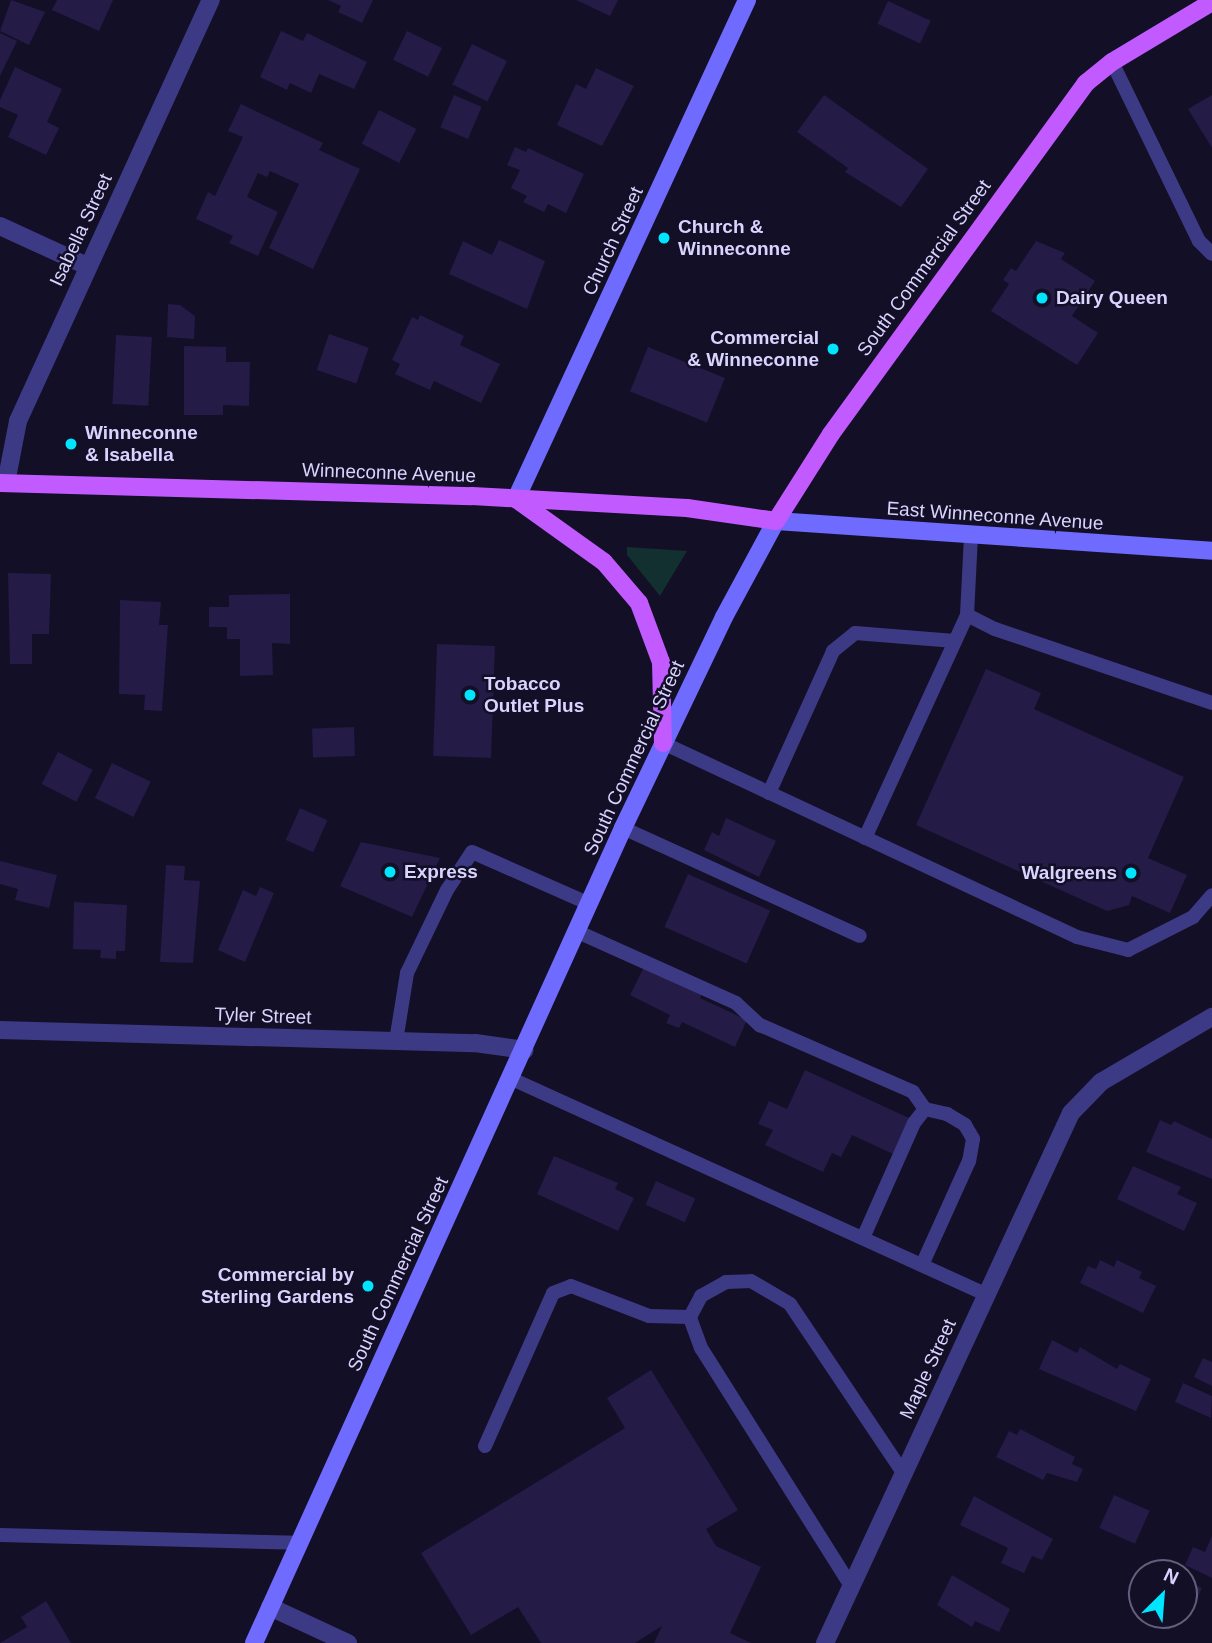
<!DOCTYPE html>
<style>
body{margin:0}
#map{position:relative;width:1212px;height:1643px;overflow:hidden;background:#130f26;font-family:Arial,sans-serif}
div>[style]{position:absolute}
[style*='--x']{left:calc(var(--x)*1px);top:calc(var(--y)*1px);width:calc(var(--w)*1px);rotate:calc(var(--a)*1deg)}
.green>*{inset:0;background:#12302f}
.building>*{inset:0;background:#241b47;transform-origin:0 0}
.lane>*{height:14px;margin:-7px;padding:0 7px;transform-origin:7px;border-radius:7px;background:#3d3a85}
.street>*{height:18px;margin:-9px;padding:0 9px;transform-origin:9px;border-radius:9px;background:#3d3a85}
.secondary>*{height:18px;margin:-9px;padding:0 9px;transform-origin:9px;border-radius:9px;background:#6f6bff}
.primary>*{height:18px;margin:-9px;padding:0 9px;transform-origin:9px;border-radius:9px;background:#c25bff}
.dots>*{width:19px;height:19px;translate:-50% -50%;box-sizing:border-box;border:4px solid #130f26;border-radius:50%}
span{translate:-50% -50%;white-space:nowrap;text-align:center;line-height:1.15;-webkit-text-stroke:5px #130f26;paint-order:stroke}
.poi-label{font-size:19px;color:#d9d4ff;font-weight:700}
.left{translate:0 -50%;text-align:left}
.right{translate:-100% -50%;text-align:right}
.street-label{font-size:19px;color:#d9d4ff}
.north{position:absolute;left:1128px;top:1559px;width:70px;height:70px;box-sizing:border-box;background:#130f26;border:2px solid #625e7d;border-radius:50%;rotate:25deg;font-size:19px;font-weight:700;line-height:28px;text-align:center;color:#d9d4ff}
.north::after{content:'';display:block;margin:auto;width:24px;height:32px;background:#00e5ff;clip-path:polygon(50% 0,100% 100%,50% 72%,0 100%)}
</style>
<div id="map">
<div class="green">
<div style="clip-path:polygon(627px 547px,687px 551px,660px 596px,627px 555px)"></div>
</div>
<div class="building">
<div style="clip-path:polygon(11px 0,45px 12px,29px 45px,0 31px)"></div>
<div style="clip-path:polygon(57px 0,113px 0,99px 31px,52px 10px)"></div>
<div style="clip-path:polygon(328px 0,373px 0,362px 23px,338px 12px,341px 6px)"></div>
<div style="clip-path:polygon(576px 0,618px 0,610px 16px)"></div>
<div style="left:888px;top:1px;width:47px;height:25px;rotate:25deg"></div>
<div style="clip-path:polygon(281px 31px,303px 41px,307px 33px,367px 62px,354px 89px,319px 74px,311px 93px,290px 83px,287px 90px,260px 77px)"></div>
<div style="left:407px;top:31px;width:39px;height:32px;rotate:26deg"></div>
<div style="clip-path:polygon(0 33px,17px 41px,0 76px)"></div>
<div style="left:472px;top:44px;width:39px;height:45px;rotate:26deg"></div>
<div style="clip-path:polygon(15px 67px,62px 89px,47px 122px,59px 128px,46px 155px,8px 137px,18px 115px,0 107px,0 100px)"></div>
<div style="clip-path:polygon(596px 68px,634px 86px,602px 146px,557px 125px,576px 84px,586px 89px)"></div>
<div style="left:454px;top:95px;width:30px;height:35px;rotate:23deg"></div>
<div style="clip-path:polygon(824px 95px,928px 169px,901px 207px,845px 172px,848px 168px,797px 132px)"></div>
<div style="clip-path:polygon(1212px 95px,1212px 148px,1188px 109px)"></div>
<div style="clip-path:polygon(241px 104px,323px 143px,319px 150px,360px 169px,313px 269px,269px 248px,299px 184px,270px 171px,267px 177px,258px 173px,247px 197px,278px 212px,258px 256px,229px 243px,233px 236px,196px 219px,208px 192px,215px 196px,243px 137px,228px 131px)"></div>
<div style="left:379px;top:110px;width:42px;height:38px;rotate:27deg"></div>
<div style="clip-path:polygon(515px 147px,526px 152px,528px 148px,584px 174px,566px 213px,548px 204px,544px 212px,523px 202px,527px 196px,511px 188px,520px 170px,507px 165px)"></div>
<div style="clip-path:polygon(499px 240px,545px 261px,527px 309px,449px 274px,463px 241px,492px 255px)"></div>
<div style="clip-path:polygon(1036px 241px,1065px 253px,1061px 259px,1095px 281px,1072px 316px,1098px 333px,1077px 365px,991px 311px,1009px 284px,1003px 280px,1011px 268px,1016px 271px)"></div>
<div style="clip-path:polygon(168px 304px,180px 305px,195px 316px,194px 339px,167px 337px)"></div>
<div style="clip-path:polygon(420px 315px,464px 336px,460px 345px,500px 364px,481px 403px,434px 381px,430px 390px,395px 374px,400px 364px,392px 360px,412px 317px,418px 320px)"></div>
<div style="left:329px;top:334px;width:42px;height:38px;rotate:19deg"></div>
<div style="left:116px;top:335px;width:36px;height:69px;rotate:3deg"></div>
<div style="clip-path:polygon(184px 346px,226px 347px,226px 362px,250px 362px,249px 406px,223px 405px,223px 415px,184px 415px)"></div>
<div style="left:648px;top:347px;width:83px;height:48px;rotate:22deg"></div>
<div style="clip-path:polygon(8px 573px,51px 574px,49px 634px,32px 634px,32px 664px,10px 664px)"></div>
<div style="clip-path:polygon(290px 594px,290px 644px,272px 643px,273px 675px,240px 676px,240px 639px,227px 639px,227px 627px,209px 627px,209px 607px,229px 607px,229px 595px)"></div>
<div style="clip-path:polygon(120px 600px,161px 602px,159px 625px,168px 625px,162px 711px,144px 710px,145px 695px,119px 694px)"></div>
<div style="left:437px;top:644px;width:58px;height:112px;rotate:2deg"></div>
<div style="clip-path:polygon(986px 669px,1041px 693px,1034px 709px,1184px 777px,1148px 858px,1187px 875px,1170px 913px,1132px 896px,1129px 905px,1107px 911px,916px 825px)"></div>
<div style="left:354px;top:727px;width:29px;height:42px;rotate:88deg"></div>
<div style="left:58px;top:752px;width:39px;height:36px;rotate:27deg"></div>
<div style="left:112px;top:763px;width:43px;height:39px;rotate:26deg"></div>
<div style="left:300px;top:808px;width:30px;height:35px;rotate:24deg"></div>
<div style="clip-path:polygon(726px 818px,776px 841px,759px 877px,704px 850px,712px 832px,719px 836px)"></div>
<div style="clip-path:polygon(361px 842px,440px 858px,412px 917px,340px 886px)"></div>
<div style="clip-path:polygon(0 861px,57px 875px,49px 908px,15px 900px,18px 889px,0 884px)"></div>
<div style="clip-path:polygon(166px 865px,185px 866px,184px 880px,200px 881px,193px 963px,160px 962px)"></div>
<div style="left:688px;top:874px;width:90px;height:58px;rotate:24deg"></div>
<div style="clip-path:polygon(260px 887px,274px 893px,245px 962px,218px 950px,243px 890px,256px 896px)"></div>
<div style="clip-path:polygon(74px 902px,127px 905px,125px 951px,116px 951px,116px 959px,100px 958px,101px 950px,73px 949px)"></div>
<div style="clip-path:polygon(644px 967px,703px 992px,700px 998px,747px 1020px,735px 1047px,682px 1022px,679px 1028px,666px 1023px,670px 1015px,630px 995px)"></div>
<div style="clip-path:polygon(805px 1070px,909px 1118px,893px 1154px,852px 1135px,841px 1157px,832px 1153px,823px 1172px,765px 1145px,773px 1130px,758px 1124px,769px 1101px,787px 1109px)"></div>
<div style="clip-path:polygon(1160px 1120px,1171px 1125px,1174px 1121px,1212px 1139px,1212px 1179px,1146px 1152px)"></div>
<div style="clip-path:polygon(554px 1156px,618px 1183px,615px 1189px,634px 1198px,618px 1231px,537px 1194px)"></div>
<div style="clip-path:polygon(1133px 1166px,1181px 1187px,1177px 1194px,1197px 1203px,1184px 1231px,1117px 1199px)"></div>
<div style="left:656px;top:1181px;width:43px;height:26px;rotate:24deg"></div>
<div style="clip-path:polygon(1100px 1260px,1114px 1267px,1117px 1260px,1142px 1272px,1139px 1278px,1156px 1286px,1143px 1313px,1080px 1283px,1088px 1266px,1096px 1269px)"></div>
<div style="clip-path:polygon(1052px 1340px,1077px 1353px,1080px 1347px,1117px 1369px,1120px 1364px,1151px 1379px,1136px 1411px,1039px 1369px)"></div>
<div style="clip-path:polygon(1203px 1358px,1212px 1362px,1212px 1386px,1194px 1377px)"></div>
<div style="clip-path:polygon(651px 1370px,738px 1510px,706px 1529px,716px 1546px,761px 1567px,730px 1633px,751px 1643px,654px 1643px,662px 1626px,635px 1643px,541px 1643px,518px 1607px,471px 1635px,421px 1553px,625px 1428px,607px 1398px)"></div>
<div style="clip-path:polygon(1183px 1383px,1212px 1396px,1211px 1418px,1175px 1402px)"></div>
<div style="clip-path:polygon(1020px 1429px,1075px 1457px,1072px 1464px,1083px 1469px,1077px 1482px,1047px 1473px,1043px 1480px,996px 1457px,1009px 1431px,1017px 1435px)"></div>
<div style="left:1114px;top:1495px;width:39px;height:36px;rotate:24deg"></div>
<div style="clip-path:polygon(974px 1496px,1053px 1539px,1042px 1560px,1032px 1556px,1024px 1573px,1001px 1563px,1008px 1548px,960px 1525px)"></div>
<div style="clip-path:polygon(1212px 1536px,1212px 1578px,1185px 1565px,1193px 1547px,1205px 1552px)"></div>
<div style="clip-path:polygon(952px 1575px,1010px 1609px,999px 1632px,975px 1621px,972px 1627px,937px 1605px)"></div>
<div style="clip-path:polygon(1184px 1580px,1202px 1588px,1187px 1619px,1184px 1617px)"></div>
<div style="clip-path:polygon(46px 1601px,71px 1643px,0 1643px,27px 1627px,21px 1617px)"></div>
</div>
<div class="lane">
<div style="--x:1112;--y:62;--w:199;--a:64.1"></div>
<div style="--x:1199;--y:241;--w:18;--a:45"></div>
<div style="--x:971;--y:536;--w:79;--a:92.9"></div>
<div style="--x:967;--y:615;--w:31;--a:27"></div>
<div style="--x:995;--y:629;--w:229;--a:18.8"></div>
<div style="--x:663;--y:743;--w:457;--a:25.1"></div>
<div style="--x:1077;--y:937;--w:53;--a:14.3"></div>
<div style="--x:1128;--y:950;--w:73;--a:-26.9"></div>
<div style="--x:1193;--y:917;--w:29;--a:-49"></div>
<div style="--x:769;--y:793;--w:156;--a:-65.7"></div>
<div style="--x:833;--y:651;--w:28;--a:-39"></div>
<div style="--x:855;--y:633;--w:100;--a:4.6"></div>
<div style="--x:623;--y:828;--w:260;--a:24.5"></div>
<div style="--x:865;--y:838;--w:245;--a:-65.4"></div>
<div style="--x:578;--y:932;--w:173;--a:24.2"></div>
<div style="--x:736;--y:1003;--w:33;--a:43"></div>
<div style="--x:760;--y:1025;--w:167;--a:23.6"></div>
<div style="--x:913;--y:1092;--w:21;--a:55"></div>
<div style="--x:396;--y:1041;--w:69;--a:-80.8"></div>
<div style="--x:407;--y:973;--w:92;--a:-64.3"></div>
<div style="--x:447;--y:890;--w:45;--a:-56.7"></div>
<div style="--x:472;--y:852;--w:129;--a:23.8"></div>
<div style="--x:512;--y:1079;--w:520;--a:24.44"></div>
<div style="--x:863;--y:1238;--w:126;--a:-66.1"></div>
<div style="--x:914;--y:1123;--w:18;--a:-52"></div>
<div style="--x:925;--y:1109;--w:23;--a:13"></div>
<div style="--x:947;--y:1114;--w:21;--a:31"></div>
<div style="--x:965;--y:1125;--w:16;--a:60"></div>
<div style="--x:973;--y:1139;--w:22;--a:100"></div>
<div style="--x:969;--y:1161;--w:114;--a:114.3"></div>
<div style="--x:485;--y:1446;--w:167;--a:-66"></div>
<div style="--x:553;--y:1293;--w:19;--a:-21"></div>
<div style="--x:571;--y:1286;--w:84;--a:21"></div>
<div style="--x:649;--y:1316;--w:41;--a:1.4"></div>
<div style="--x:0;--y:1535;--w:298;--a:1.5"></div>
<div style="--x:851;--y:1586;--w:281;--a:-122.2"></div>
<div style="--x:701;--y:1348;--w:33;--a:-110"></div>
<div style="--x:690;--y:1317;--w:24;--a:-62"></div>
<div style="--x:701;--y:1296;--w:29;--a:-29"></div>
<div style="--x:726;--y:1282;--w:25;--a:-2"></div>
<div style="--x:751;--y:1281;--w:45;--a:30.5"></div>
<div style="--x:790;--y:1304;--w:203;--a:56.2"></div>
</div>
<div class="street">
<div style="--x:0;--y:226;--w:96;--a:24.7"></div>
<div style="--x:6;--y:483;--w:63;--a:-79"></div>
<div style="--x:18;--y:421;--w:463;--a:-65.4"></div>
<div style="--x:0;--y:1030;--w:475;--a:1.6"></div>
<div style="--x:475;--y:1043;--w:50;--a:8"></div>
<div style="--x:270;--y:1607;--w:86;--a:24.8"></div>
<div style="--x:825;--y:1643;--w:584;--a:-65.1"></div>
<div style="--x:1071;--y:1113;--w:43;--a:-45.9"></div>
<div style="--x:1101;--y:1082;--w:129;--a:-30.4"></div>
</div>
<div class="secondary">
<div style="--x:516;--y:499;--w:550;--a:-65.16"></div>
<div style="--x:254;--y:1643;--w:895;--a:-65.64"></div>
<div style="--x:623;--y:828;--w:234;--a:-64.4"></div>
<div style="--x:724;--y:617;--w:109;--a:-61.6"></div>
<div style="--x:776;--y:521;--w:437;--a:3.9"></div>
</div>
<div class="primary">
<div style="--x:0;--y:483;--w:472;--a:1.6"></div>
<div style="--x:472;--y:496;--w:215;--a:3.2"></div>
<div style="--x:687;--y:508;--w:90;--a:8.3"></div>
<div style="--x:776;--y:521;--w:103;--a:-57.7"></div>
<div style="--x:831;--y:434;--w:434;--a:-54"></div>
<div style="--x:1086;--y:83;--w:33;--a:-39"></div>
<div style="--x:1112;--y:62;--w:117;--a:-31"></div>
<div style="--x:516;--y:499;--w:108;--a:35.6"></div>
<div style="--x:604;--y:562;--w:54;--a:49.5"></div>
<div style="--x:639;--y:603;--w:63;--a:69.6"></div>
<div style="--x:661;--y:662;--w:81;--a:88.6"></div>
</div>
<div class="dots">
<div style="left:664px;top:238px;background:#00e5ff"></div>
<div style="left:1042px;top:298px;background:#00e5ff"></div>
<div style="left:833px;top:349px;background:#00e5ff"></div>
<div style="left:71px;top:444px;background:#00e5ff"></div>
<div style="left:470px;top:695px;background:#00e5ff"></div>
<div style="left:390px;top:872px;background:#00e5ff"></div>
<div style="left:1131px;top:873px;background:#00e5ff"></div>
<div style="left:368px;top:1286px;background:#00e5ff"></div>
</div>
<div class="poi-label">
<span class="left" style="left:678px;top:238px">Church &amp;<br>Winneconne</span>
<span class="left" style="left:1056px;top:298px">Dairy Queen</span>
<span class="right" style="left:819px;top:349px">Commercial<br>&amp; Winneconne</span>
<span class="left" style="left:85px;top:444px">Winneconne<br>&amp; Isabella</span>
<span class="left" style="left:484px;top:695px">Tobacco<br>Outlet Plus</span>
<span class="left" style="left:404px;top:872px">Express</span>
<span class="right" style="left:1117px;top:873px">Walgreens</span>
<span class="right" style="left:354px;top:1286px">Commercial by<br>Sterling Gardens</span>
</div>
<div class="street-label">
<span style="left:81px;top:230px;rotate:-65deg">Isabella Street</span>
<span style="left:613px;top:241px;rotate:-65deg">Church Street</span>
<span style="left:924px;top:268px;rotate:-54deg">South Commercial Street</span>
<span style="left:389px;top:473px;rotate:2deg">Winneconne Avenue</span>
<span style="left:995px;top:516px;rotate:4deg">East Winneconne Avenue</span>
<span style="left:634px;top:758px;rotate:-65deg">South Commercial Street</span>
<span style="left:263px;top:1016px;rotate:2deg">Tyler Street</span>
<span style="left:398px;top:1274px;rotate:-65deg">South Commercial Street</span>
<span style="left:928px;top:1369px;rotate:-65deg">Maple Street</span>
</div>
<div class="north">N</div>
</div>
